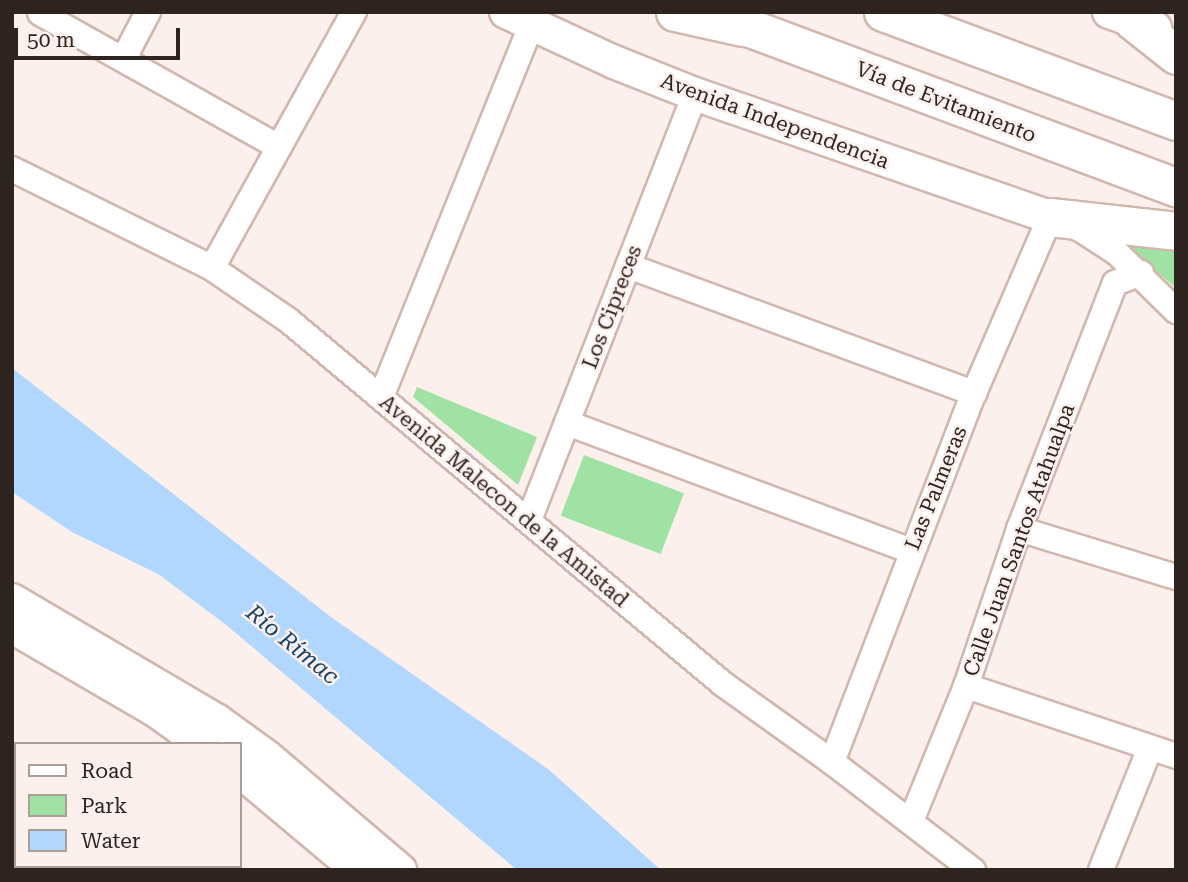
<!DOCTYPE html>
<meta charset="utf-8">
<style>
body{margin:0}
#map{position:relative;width:1188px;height:882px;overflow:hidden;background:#fbf0ec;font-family:"Roboto Serif",serif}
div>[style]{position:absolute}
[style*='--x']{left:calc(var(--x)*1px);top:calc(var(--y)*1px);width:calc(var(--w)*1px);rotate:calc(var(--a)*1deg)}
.green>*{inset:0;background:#a0e2a3;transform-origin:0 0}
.water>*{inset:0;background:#b2d7fe}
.roads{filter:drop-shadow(2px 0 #d1b7ad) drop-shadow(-2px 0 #d1b7ad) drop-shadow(0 2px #d1b7ad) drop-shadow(0 -2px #d1b7ad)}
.minor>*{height:24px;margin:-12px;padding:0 12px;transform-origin:12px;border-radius:12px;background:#fff}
.major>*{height:32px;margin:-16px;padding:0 16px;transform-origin:16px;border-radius:16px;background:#fff}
.highway>*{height:37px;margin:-18.5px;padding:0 18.5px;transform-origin:18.5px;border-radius:18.5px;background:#fff}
span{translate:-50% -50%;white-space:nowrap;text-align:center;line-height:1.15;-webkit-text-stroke:5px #fbf0ec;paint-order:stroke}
.street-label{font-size:21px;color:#2d231f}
.water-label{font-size:23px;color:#17436c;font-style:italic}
.frame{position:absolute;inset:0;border:14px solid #2d231f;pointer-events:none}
.legend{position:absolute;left:14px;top:742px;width:228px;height:126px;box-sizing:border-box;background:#fbf0ec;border:2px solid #a99e9a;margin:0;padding:9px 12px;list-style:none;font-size:21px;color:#2d231f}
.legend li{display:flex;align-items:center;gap:14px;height:35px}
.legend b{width:35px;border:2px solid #a99e9a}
.scale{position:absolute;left:14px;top:28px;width:166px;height:32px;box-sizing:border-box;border:4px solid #2d231f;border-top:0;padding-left:9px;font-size:21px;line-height:24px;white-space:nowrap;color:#2d231f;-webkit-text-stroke:5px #fbf0ec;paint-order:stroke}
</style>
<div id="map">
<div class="green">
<div style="clip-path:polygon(1106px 233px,1176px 248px,1176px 288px,1136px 254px)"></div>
<div style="clip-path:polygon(417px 387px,537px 437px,518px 485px,413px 397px)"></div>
<div style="left:584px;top:455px;width:107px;height:65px;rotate:21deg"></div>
</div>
<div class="water">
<div style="clip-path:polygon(12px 368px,331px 617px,548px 769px,661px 870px,517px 870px,225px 624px,158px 574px,72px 532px,12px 492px)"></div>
</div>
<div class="roads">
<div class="minor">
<div style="--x:40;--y:13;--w:274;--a:29.3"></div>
<div style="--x:124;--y:58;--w:52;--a:-62.4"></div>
<div style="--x:12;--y:169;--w:223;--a:26.3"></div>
<div style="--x:212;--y:268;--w:92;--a:34.4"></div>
<div style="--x:288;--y:320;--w:567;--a:39.92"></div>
<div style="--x:723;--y:684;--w:134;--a:35.6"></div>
<div style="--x:832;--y:762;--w:178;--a:37.5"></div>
<div style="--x:628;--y:266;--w:369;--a:20.2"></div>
<div style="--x:212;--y:268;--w:293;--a:-61"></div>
<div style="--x:381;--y:397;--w:400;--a:-68"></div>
<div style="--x:567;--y:423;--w:367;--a:20.4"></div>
<div style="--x:529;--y:520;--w:457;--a:-68.7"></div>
<div style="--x:1019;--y:529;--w:164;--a:17"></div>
<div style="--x:966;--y:686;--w:221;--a:18.4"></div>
<div style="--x:832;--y:762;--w:395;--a:-69"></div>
<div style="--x:974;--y:393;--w:192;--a:-66.6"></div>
<div style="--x:1050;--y:217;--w:32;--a:22"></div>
<div style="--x:1080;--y:229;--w:44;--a:33"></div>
<div style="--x:1117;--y:253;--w:83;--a:44.5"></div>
<div style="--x:911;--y:821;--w:146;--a:-67.8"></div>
<div style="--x:966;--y:686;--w:166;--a:-71.3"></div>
<div style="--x:1019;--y:529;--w:264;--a:-68.7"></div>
<div style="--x:1115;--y:283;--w:28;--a:-21"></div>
<div style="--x:17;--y:866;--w:7;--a:34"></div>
<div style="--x:1101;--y:870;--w:131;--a:-68.1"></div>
</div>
<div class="major">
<div style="--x:506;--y:12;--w:119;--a:24.8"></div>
<div style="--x:614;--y:62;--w:87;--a:21.6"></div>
<div style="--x:695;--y:94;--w:376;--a:19.1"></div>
<div style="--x:1109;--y:12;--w:49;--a:19.2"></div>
<div style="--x:12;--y:600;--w:237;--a:30.5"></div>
<div style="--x:216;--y:720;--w:63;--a:36"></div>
<div style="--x:267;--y:757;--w:175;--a:40.4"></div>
<div style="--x:12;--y:627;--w:169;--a:30.2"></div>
<div style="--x:158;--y:712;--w:54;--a:36"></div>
<div style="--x:240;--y:771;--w:154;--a:40"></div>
</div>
<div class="highway">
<div style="--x:675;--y:12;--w:69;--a:12.6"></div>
<div style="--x:718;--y:12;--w:36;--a:27"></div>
<div style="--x:750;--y:28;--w:455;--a:20.5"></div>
<div style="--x:883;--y:12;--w:313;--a:20.4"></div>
<div style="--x:1132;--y:20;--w:56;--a:38.5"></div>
<div style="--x:1050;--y:217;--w:127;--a:6.3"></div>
</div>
</div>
<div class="street-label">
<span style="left:946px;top:102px;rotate:21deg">Vía de Evitamiento</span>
<span style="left:775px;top:121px;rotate:20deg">Avenida Independencia</span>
<span style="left:612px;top:307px;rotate:-69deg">Los Cipreces</span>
<span style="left:936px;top:488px;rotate:-68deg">Las Palmeras</span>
<span style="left:504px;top:501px;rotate:40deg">Avenida Malecon de la Amistad</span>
<span style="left:1019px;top:540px;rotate:-70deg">Calle Juan Santos Atahualpa</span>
</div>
<div class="water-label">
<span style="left:292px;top:645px;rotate:39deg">Río Rímac</span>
</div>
<div class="frame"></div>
<ul class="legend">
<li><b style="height:9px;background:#fff"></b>Road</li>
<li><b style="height:19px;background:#a0e2a3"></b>Park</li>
<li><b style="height:19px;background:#b2d7fe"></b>Water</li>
</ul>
<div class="scale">50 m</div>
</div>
